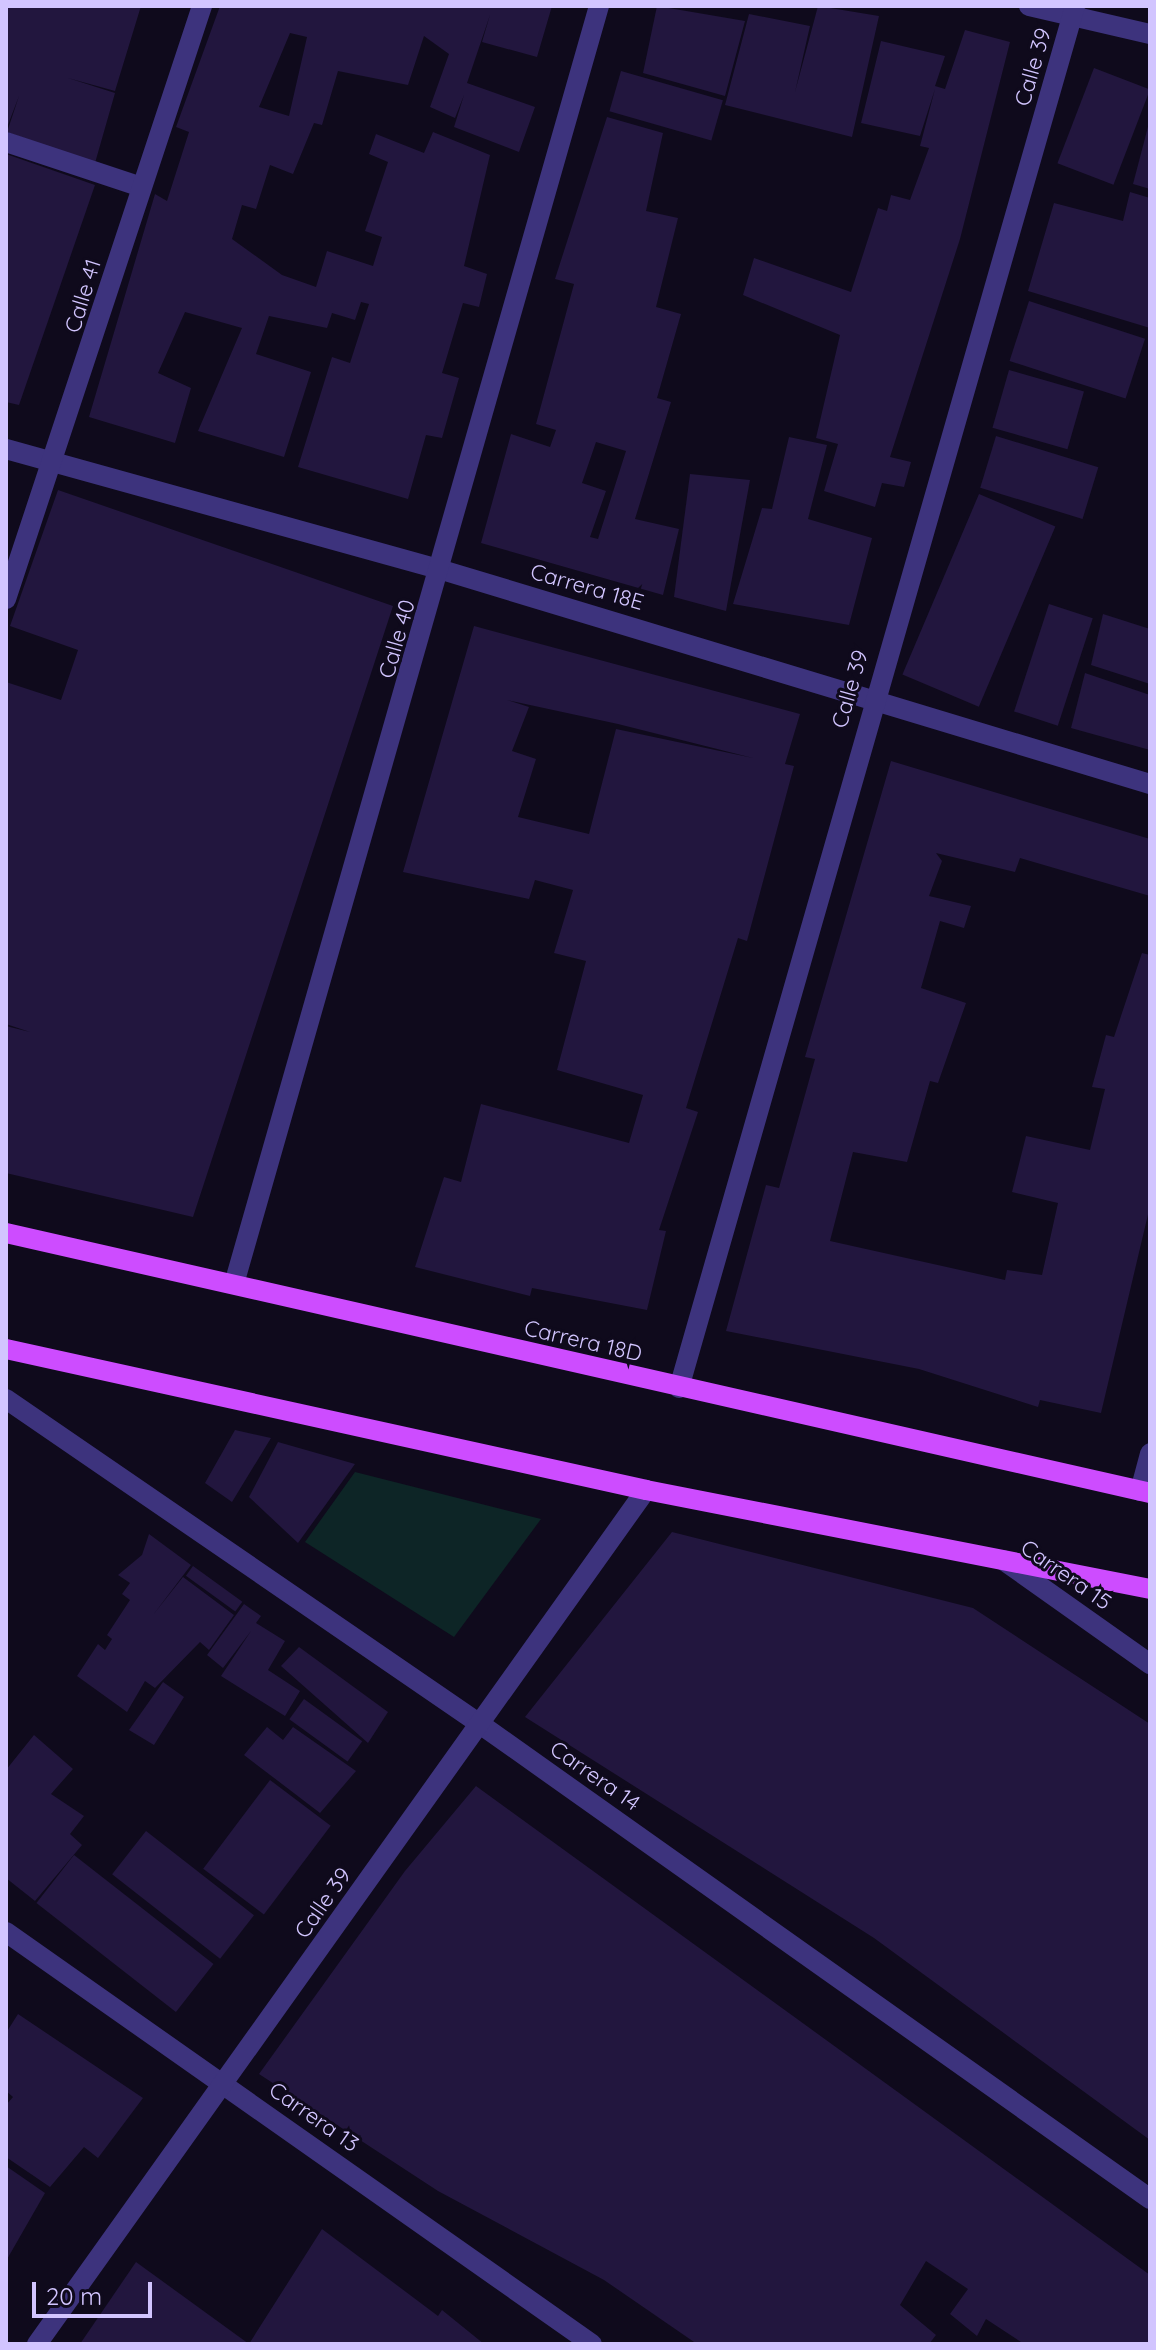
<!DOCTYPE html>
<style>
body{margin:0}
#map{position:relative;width:1156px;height:2350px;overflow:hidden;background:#0f0a1c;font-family:Quicksand,sans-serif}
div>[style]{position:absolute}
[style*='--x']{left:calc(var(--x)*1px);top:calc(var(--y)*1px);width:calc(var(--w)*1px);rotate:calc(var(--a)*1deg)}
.green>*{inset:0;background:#0d2526}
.building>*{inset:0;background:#22163e;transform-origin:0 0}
.minor>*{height:20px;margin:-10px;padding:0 10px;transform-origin:10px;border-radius:10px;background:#3d337d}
.primary>*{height:20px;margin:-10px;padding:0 10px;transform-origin:10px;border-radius:10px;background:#cd4cff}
span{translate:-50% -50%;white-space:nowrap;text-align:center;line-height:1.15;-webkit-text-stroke:6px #0f0a1c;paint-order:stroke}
.street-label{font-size:22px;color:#d2c5ff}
.frame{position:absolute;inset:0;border:8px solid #d2c5ff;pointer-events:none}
.scale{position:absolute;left:32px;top:2282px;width:120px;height:36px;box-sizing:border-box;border:4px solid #d2c5ff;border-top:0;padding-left:10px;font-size:24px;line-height:28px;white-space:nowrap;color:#d2c5ff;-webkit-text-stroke:6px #0f0a1c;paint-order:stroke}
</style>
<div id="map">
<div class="green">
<div style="clip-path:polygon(355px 1472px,541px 1519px,454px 1637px,305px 1542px)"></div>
</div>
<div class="building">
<div style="clip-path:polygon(6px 6px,141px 6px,115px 91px,68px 78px,115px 93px,95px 163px,7px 132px,19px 96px,6px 130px)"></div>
<div style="clip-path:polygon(evenodd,220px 6px,552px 6px,537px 57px,482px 42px,490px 15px,467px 83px,535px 107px,519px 152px,454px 127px,464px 95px,455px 118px,430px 107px,449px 54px,424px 36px,408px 85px,338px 71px,322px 125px,314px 123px,293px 174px,270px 165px,256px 209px,242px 205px,232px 239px,282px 275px,316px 287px,327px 251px,373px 266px,382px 237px,365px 231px,388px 162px,369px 154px,376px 134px,424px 153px,433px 132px,490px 155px,464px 266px,487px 274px,479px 307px,463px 303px,442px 373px,459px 378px,442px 438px,426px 435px,408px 499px,298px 467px,332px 357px,350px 363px,369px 304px,361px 302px,355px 320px,332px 313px,327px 328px,269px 316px,256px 354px,311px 372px,284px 457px,198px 431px,242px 328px,185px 312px,158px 373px,191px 388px,175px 443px,89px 417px,155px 194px,167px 201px,189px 132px,176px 127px,220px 6px,290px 33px,307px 37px,289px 116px,259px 107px,290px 33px)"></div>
<div style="clip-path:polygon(657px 6px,745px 21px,725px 96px,643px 73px)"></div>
<div style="clip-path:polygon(818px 6px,879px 16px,852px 137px,725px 105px,749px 14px,810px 26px,795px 92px)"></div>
<div style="clip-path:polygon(965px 30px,1010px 42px,960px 239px,890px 457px,911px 462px,904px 487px,882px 483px,875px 507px,824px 491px,838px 444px,816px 438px,840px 335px,743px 295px,754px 258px,851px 292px,878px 208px,887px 211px,891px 195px,910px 200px,929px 148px,920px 146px,935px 89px,920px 136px,861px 123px,881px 41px,945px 56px,935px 86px,945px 89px)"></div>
<div style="left:1094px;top:68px;width:60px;height:102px;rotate:21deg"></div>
<div style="left:621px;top:71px;width:106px;height:42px;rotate:16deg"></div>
<div style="clip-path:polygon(evenodd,607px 117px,663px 133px,646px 211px,678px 218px,656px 307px,681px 314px,657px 398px,671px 402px,635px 519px,679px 529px,663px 595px,481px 543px,511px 434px,550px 447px,556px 430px,536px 424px,574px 284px,555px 279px,607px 117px,596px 442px,626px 451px,598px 539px,590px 537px,606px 491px,582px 483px,596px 442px)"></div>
<div style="clip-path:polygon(1149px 123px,1150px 123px,1150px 189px,1133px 184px)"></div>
<div style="clip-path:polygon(6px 154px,95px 185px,19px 405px,6px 402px)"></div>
<div style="clip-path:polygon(1130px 192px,1150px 198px,1150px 328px,1028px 291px,1054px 203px,1123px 221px)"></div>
<div style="left:1029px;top:301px;width:122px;height:63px;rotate:18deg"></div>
<div style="left:1009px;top:370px;width:78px;height:60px;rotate:16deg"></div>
<div style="left:996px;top:436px;width:107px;height:54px;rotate:17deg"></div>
<div style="clip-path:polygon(789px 437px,827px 445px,808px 519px,872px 538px,849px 625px,733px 604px,762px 508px,772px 509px)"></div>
<div style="clip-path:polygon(690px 474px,750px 480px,726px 611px,674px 597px)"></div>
<div style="clip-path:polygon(58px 490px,393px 606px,193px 1217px,6px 1173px,6px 1026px,30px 1032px,6px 1024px,6px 682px,61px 700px,78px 650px,10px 626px)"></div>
<div style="left:979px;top:494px;width:83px;height:196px;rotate:23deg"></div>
<div style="left:1049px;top:604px;width:46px;height:113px;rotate:18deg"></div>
<div style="clip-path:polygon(1103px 614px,1150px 629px,1150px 684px,1091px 665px)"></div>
<div style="clip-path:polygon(evenodd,474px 626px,800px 714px,785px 764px,794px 766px,747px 941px,738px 938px,686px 1108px,698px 1112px,659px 1230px,666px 1231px,647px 1310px,532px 1288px,530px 1296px,415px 1267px,444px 1177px,461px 1182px,481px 1104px,629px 1143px,643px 1095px,557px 1070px,586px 961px,554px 953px,573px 890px,535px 880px,529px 899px,403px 872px,474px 626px,507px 700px,618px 724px,753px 758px,616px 729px,589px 834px,518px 817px,536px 759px,512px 751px,529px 707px,507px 700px)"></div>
<div style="clip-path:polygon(1085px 673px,1150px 695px,1150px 750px,1071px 728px)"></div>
<div style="clip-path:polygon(891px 761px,1150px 839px,1150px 896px,1020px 858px,1015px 872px,936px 853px,942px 861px,929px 896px,971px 906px,964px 928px,940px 921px,921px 988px,966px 1003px,938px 1083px,930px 1081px,907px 1162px,853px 1152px,830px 1241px,1005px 1280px,1007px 1270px,1042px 1275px,1058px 1203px,1012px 1192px,1026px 1136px,1090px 1150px,1105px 1089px,1092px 1087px,1106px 1035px,1114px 1037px,1142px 953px,1150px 955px,1150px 1206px,1101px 1413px,1040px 1400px,1038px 1407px,919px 1369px,726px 1331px,766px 1185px,779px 1188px,815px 1059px,805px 1057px)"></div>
<div style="clip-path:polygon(235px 1430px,271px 1438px,232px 1502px,205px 1483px)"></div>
<div style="clip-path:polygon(278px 1442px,355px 1464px,298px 1543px,249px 1497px)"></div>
<div style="clip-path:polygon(672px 1532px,973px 1608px,1150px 1724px,1150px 2140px,874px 1938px,525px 1717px)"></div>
<div style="clip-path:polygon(149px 1534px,191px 1565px,153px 1615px,183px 1577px,234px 1615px,209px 1650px,200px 1642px,155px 1688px,145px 1681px,127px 1712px,77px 1676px,98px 1644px,105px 1650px,112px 1639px,107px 1635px,130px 1600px,122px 1594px,130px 1583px,118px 1575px,142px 1555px)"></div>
<div style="left:193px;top:1566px;width:61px;height:12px;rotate:36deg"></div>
<div style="clip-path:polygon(244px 1604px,261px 1616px,256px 1623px,285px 1641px,268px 1670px,300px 1691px,285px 1716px,221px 1676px,251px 1631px,223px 1668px,207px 1655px)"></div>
<div style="clip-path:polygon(299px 1647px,388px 1712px,368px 1743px,281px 1666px)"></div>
<div style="clip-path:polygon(163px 1682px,184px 1697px,154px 1745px,129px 1730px)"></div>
<div style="left:304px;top:1699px;width:72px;height:25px;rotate:36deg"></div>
<div style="clip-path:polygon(267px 1727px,283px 1740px,293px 1727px,356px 1771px,320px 1813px,244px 1755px)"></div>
<div style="clip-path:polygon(34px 1735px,73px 1769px,51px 1794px,84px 1816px,70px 1834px,82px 1845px,35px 1901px,6px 1878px,6px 1770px)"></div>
<div style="left:270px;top:1780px;width:76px;height:111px;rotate:37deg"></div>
<div style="clip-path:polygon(476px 1786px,1150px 2275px,1150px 2344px,1024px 2344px,986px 2319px,977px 2336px,950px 2314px,968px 2289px,926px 2261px,900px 2305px,936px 2335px,929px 2344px,697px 2344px,604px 2280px,438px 2191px,259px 2074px,405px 1871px)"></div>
<div style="left:146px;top:1831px;width:137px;height:55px;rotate:38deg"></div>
<div style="left:74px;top:1855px;width:177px;height:61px;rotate:38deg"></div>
<div style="clip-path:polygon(18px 2014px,143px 2098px,98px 2158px,84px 2147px,50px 2187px,6px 2157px,6px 2105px,13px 2097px,6px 2091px,6px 2033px)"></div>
<div style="clip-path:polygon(6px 2166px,45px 2193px,6px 2261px)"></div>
<div style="clip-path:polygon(322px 2229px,438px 2316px,442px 2310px,484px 2344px,249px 2344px)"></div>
<div style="clip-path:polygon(136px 2262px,249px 2344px,80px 2344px)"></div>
</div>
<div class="minor">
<div style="--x:1029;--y:6;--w:124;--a:13"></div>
<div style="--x:6;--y:142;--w:142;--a:18.4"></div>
<div style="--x:6;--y:449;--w:452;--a:15.5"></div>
<div style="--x:442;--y:570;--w:740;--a:16.82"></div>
<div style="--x:6;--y:599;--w:625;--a:-71.71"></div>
<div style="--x:234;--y:1284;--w:1329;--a:-74.06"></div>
<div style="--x:679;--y:1388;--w:1438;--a:-74.01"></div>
<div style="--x:6;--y:1399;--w:575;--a:34.44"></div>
<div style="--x:480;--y:1724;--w:821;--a:35.33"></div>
<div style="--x:1140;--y:1491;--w:39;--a:-75"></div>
<div style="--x:1003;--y:1560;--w:180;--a:35.3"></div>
<div style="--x:6;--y:1932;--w:716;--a:35.11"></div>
<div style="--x:37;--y:2344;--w:1049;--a:-54.51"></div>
</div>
<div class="primary">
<div style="--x:6;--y:1233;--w:1173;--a:12.8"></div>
<div style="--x:6;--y:1349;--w:655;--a:12.42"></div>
<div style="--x:646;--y:1490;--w:514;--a:11.11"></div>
</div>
<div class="street-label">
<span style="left:1033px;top:67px;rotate:-74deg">Calle 39</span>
<span style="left:83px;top:296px;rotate:-73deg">Calle 41</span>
<span style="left:587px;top:587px;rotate:16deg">Carrera 18E</span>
<span style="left:397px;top:639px;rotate:-74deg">Calle 40</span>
<span style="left:850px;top:689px;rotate:-74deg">Calle 39</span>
<span style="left:583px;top:1341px;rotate:13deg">Carrera 18D</span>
<span style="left:1066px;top:1575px;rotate:35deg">Carrera 15</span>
<span style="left:595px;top:1776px;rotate:35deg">Carrera 14</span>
<span style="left:323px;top:1903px;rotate:-55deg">Calle 39</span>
<span style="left:314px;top:2117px;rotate:35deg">Carrera 13</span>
</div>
<div class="frame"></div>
<div class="scale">20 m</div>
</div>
